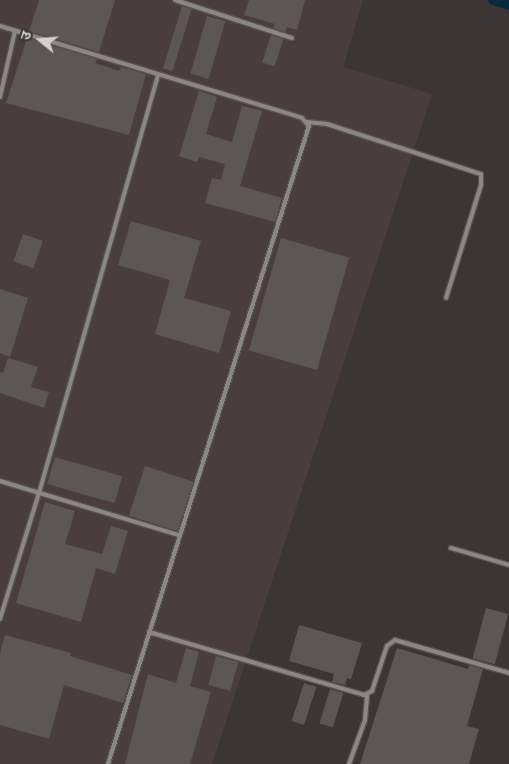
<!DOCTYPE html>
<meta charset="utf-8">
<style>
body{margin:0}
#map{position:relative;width:509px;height:764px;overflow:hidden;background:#3b3536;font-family:"IBM Plex Sans","Noto Sans Devanagari",sans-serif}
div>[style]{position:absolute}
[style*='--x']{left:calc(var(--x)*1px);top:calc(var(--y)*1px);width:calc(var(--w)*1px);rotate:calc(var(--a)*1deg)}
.built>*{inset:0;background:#4a3d3f}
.canal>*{height:10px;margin:-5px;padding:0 5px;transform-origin:5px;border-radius:5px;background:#082a3c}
.building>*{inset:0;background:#5c5656;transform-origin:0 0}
.roads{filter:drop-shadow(1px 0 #575353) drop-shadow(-1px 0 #575353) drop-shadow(0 1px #575353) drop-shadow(0 -1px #575353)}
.lane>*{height:4px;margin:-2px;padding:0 2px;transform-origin:2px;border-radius:2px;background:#8c8687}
span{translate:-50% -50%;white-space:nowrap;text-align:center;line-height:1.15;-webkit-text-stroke:4px #3b3536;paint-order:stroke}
.north{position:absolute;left:15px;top:15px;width:50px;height:50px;-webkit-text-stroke:4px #3b3536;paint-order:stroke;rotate:287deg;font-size:14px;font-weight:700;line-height:20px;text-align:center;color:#d3d0d0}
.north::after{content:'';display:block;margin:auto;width:18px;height:22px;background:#d3d0d0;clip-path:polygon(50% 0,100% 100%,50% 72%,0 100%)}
</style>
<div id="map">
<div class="built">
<div style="clip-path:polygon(0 0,363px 0,343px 67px,432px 94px,212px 764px,0 764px)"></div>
</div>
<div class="canal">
<div style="--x:493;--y:0;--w:17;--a:17"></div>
</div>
<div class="building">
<div style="clip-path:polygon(39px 0,115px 0,99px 52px,29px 31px)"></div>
<div style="clip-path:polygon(249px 0,305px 0,297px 30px,287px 27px,285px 32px,273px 28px,275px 24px,244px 15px)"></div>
<div style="left:182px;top:6px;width:10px;height:65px;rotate:17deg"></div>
<div style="left:207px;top:16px;width:19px;height:60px;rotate:16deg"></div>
<div style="left:271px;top:35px;width:13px;height:29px;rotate:18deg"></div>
<div style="clip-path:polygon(27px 38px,97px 59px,95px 63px,119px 71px,121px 67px,146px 74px,129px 135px,6px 103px)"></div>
<div style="clip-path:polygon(199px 91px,217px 97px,206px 134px,232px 142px,242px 106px,262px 111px,240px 186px,282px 198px,275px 222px,205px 203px,212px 178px,221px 180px,225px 164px,199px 157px,197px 162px,179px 156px)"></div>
<div style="clip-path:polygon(131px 221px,201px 241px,184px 298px,231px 311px,219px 353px,155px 334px,170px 280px,118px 265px)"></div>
<div style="left:23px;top:234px;width:21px;height:29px;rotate:19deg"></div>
<div style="left:281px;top:238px;width:71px;height:117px;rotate:16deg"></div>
<div style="clip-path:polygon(0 289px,28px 298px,10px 357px,0 353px)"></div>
<div style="clip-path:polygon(8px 358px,38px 367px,31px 387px,49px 392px,44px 408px,0 393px,0 372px,3px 373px)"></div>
<div style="left:55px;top:457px;width:70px;height:28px;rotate:16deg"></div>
<div style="left:145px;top:466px;width:51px;height:52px;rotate:18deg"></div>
<div style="clip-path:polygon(45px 502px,75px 511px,65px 544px,102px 554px,111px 526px,128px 531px,115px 574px,96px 568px,81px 622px,16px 603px)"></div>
<div style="left:486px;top:608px;width:23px;height:52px;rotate:15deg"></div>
<div style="clip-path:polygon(299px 625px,362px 643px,351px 679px,347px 678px,345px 685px,332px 682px,334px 674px,289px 661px)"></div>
<div style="clip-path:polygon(5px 635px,71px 653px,70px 656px,132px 675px,123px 703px,64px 685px,49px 739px,0 725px,0 653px)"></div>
<div style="clip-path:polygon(186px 648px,199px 652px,190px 686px,211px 692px,190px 764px,125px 764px,148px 674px,176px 683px)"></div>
<div style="clip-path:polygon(397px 648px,468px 669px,469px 665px,483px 669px,467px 726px,479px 729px,469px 764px,360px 764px)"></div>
<div style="left:216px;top:656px;width:23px;height:30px;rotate:15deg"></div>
<div style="left:304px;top:683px;width:13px;height:40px;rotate:18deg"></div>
<div style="left:330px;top:689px;width:14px;height:36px;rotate:17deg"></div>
</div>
<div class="roads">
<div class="lane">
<div style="--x:175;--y:0;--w:123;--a:18"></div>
<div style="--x:0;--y:26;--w:316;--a:16.9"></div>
<div style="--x:302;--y:118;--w:11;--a:49"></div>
<div style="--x:309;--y:126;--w:669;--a:107.49"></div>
<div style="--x:0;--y:97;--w:68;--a:-77.2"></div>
<div style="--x:307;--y:122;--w:20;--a:6"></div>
<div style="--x:327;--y:124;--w:162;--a:18"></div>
<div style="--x:481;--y:174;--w:11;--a:90"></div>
<div style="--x:481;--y:185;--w:118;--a:107.2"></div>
<div style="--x:0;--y:481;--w:187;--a:16.8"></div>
<div style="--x:451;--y:548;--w:60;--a:16.3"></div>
<div style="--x:0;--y:619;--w:132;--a:-72.8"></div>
<div style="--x:39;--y:493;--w:435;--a:-74.1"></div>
<div style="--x:149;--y:632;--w:224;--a:16.3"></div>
<div style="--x:364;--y:695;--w:9;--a:-27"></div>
<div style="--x:372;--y:691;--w:47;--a:-71.6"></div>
<div style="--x:387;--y:646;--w:10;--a:-37"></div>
<div style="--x:395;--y:640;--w:119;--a:16.1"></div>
<div style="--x:349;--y:764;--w:47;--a:-70"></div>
<div style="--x:365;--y:720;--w:25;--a:-85"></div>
</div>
</div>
<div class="north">उ</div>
</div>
